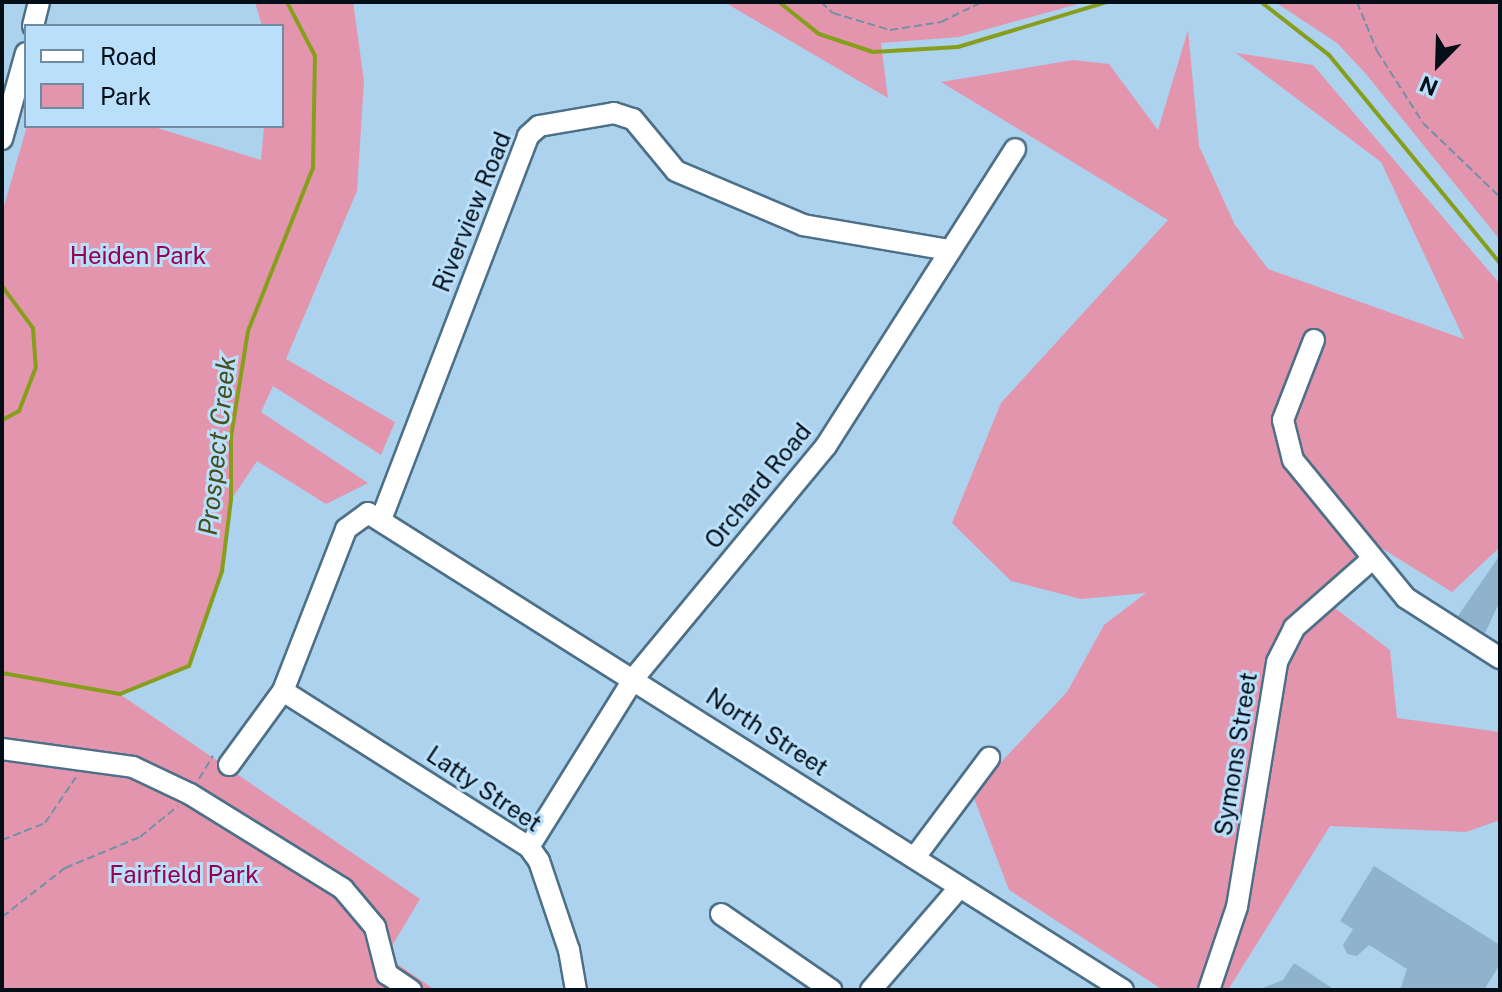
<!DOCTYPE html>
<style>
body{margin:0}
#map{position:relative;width:1502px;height:992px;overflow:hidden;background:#acd2ed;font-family:"Public Sans",sans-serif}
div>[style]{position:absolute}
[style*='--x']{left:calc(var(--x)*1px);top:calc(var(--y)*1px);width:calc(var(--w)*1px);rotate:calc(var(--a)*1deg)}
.green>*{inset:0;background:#e495ae}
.stream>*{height:4px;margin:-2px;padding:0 2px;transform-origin:2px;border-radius:2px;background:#879e1c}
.building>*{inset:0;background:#8fb3ce}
.path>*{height:2px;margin-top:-1px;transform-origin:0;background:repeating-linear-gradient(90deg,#7390a5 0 8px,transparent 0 12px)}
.roads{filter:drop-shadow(2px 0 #4d7088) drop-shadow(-2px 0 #4d7088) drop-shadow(0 2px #4d7088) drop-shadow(0 -2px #4d7088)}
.minor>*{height:20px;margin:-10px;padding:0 10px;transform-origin:10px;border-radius:10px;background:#fff}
span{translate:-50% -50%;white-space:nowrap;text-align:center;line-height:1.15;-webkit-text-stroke:6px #b9dffa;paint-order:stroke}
.street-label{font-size:24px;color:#030e17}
.park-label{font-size:24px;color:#96004d}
.water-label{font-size:26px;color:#454f1f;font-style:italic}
.frame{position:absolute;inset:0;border:4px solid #030e17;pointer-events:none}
.legend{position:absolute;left:24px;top:24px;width:260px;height:104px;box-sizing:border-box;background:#b9dffa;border:2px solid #708b9f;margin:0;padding:10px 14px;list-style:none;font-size:24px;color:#030e17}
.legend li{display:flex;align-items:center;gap:16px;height:40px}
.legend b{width:40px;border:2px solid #708b9f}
.north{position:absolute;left:1398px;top:24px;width:80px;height:80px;-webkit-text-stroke:6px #b9dffa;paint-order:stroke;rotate:203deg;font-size:22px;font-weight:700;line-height:32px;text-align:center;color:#030e17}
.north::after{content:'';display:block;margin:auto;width:28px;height:36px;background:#030e17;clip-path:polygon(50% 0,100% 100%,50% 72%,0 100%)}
</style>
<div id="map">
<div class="green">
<div style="clip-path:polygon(255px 2px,353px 2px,364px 81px,357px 191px,286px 359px,395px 422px,381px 455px,273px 386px,261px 412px,368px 483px,326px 504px,257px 461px,231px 500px,222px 571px,189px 666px,121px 695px,420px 899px,386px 956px,435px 990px,2px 990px,2px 213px,27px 126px,151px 126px,261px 160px,264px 126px,282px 126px,282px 26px,262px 26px)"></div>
<div style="clip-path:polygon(724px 2px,1085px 2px,959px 37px,881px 43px,888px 98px)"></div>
<div style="clip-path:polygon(1275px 2px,1500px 2px,1500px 240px,1366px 74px,1337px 43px)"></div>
<div style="clip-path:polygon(1188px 30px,1199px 146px,1235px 225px,1268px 269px,1464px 339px,1381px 162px,1236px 53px,1313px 65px,1500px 284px,1500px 547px,1452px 592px,1370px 541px,1323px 599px,1390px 650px,1397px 718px,1500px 732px,1500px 820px,1466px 832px,1330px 826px,1228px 990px,1163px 990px,1009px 890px,972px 793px,1067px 692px,1104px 625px,1146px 593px,1081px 599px,1011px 581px,952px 523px,1001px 403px,1168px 220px,941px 82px,1073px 60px,1109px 64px,1158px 130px)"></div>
</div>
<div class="stream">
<div style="--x:779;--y:2;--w:51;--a:38.7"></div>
<div style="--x:819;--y:34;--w:57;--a:18.4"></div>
<div style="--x:873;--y:52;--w:85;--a:-3.4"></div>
<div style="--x:958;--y:47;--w:156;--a:-16.8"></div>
<div style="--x:1261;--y:2;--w:86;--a:37.9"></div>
<div style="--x:1329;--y:55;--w:269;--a:50.6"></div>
<div style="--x:2;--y:286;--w:52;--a:53.6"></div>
<div style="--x:33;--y:328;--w:39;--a:86"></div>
<div style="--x:36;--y:367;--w:47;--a:111.1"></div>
<div style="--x:19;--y:411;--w:19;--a:152"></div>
<div style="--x:2;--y:673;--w:120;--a:10.1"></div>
<div style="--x:120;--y:694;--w:74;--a:-22.1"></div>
<div style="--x:189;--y:666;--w:101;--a:-70.8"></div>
<div style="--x:222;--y:571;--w:72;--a:-82.8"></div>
<div style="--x:231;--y:500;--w:63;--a:-90"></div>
<div style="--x:231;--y:437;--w:107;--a:-80.9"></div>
<div style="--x:248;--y:331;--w:175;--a:-68.3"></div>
<div style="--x:313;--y:168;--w:112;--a:-89"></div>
<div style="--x:315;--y:56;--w:61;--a:-117.4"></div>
</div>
<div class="building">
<div style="clip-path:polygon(1500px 555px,1500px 601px,1485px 633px,1458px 616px)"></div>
<div style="clip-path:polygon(1374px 866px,1500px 945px,1500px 964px,1484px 990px,1400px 990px,1407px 969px,1369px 945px,1357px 956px,1347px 954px,1343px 945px,1353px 929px,1340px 921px)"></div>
<div style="clip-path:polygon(1294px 963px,1335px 990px,1258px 990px,1283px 980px)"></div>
</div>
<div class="path">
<div style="--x:821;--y:2;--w:16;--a:43"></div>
<div style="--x:833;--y:13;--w:59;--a:16.6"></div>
<div style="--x:890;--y:30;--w:52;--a:-8.9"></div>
<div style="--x:941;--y:22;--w:46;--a:-26"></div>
<div style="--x:1357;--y:2;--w:53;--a:67.8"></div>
<div style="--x:1377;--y:51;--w:85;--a:57.4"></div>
<div style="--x:1423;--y:123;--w:107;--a:43.9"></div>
<div style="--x:199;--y:779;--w:27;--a:-59"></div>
<div style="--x:2;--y:840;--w:46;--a:-21.6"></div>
<div style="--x:45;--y:823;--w:55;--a:-56"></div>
<div style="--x:2;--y:917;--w:80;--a:-37.9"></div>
<div style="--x:65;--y:868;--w:81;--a:-22.5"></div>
<div style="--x:140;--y:837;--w:49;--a:-39.2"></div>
</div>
<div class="roads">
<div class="minor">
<div style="--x:33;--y:26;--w:25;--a:-76"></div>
<div style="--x:2;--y:139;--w:89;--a:-74.4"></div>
<div style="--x:1314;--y:340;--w:86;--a:111.2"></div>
<div style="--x:1283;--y:420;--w:41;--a:76"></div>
<div style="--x:1293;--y:460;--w:178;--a:50.7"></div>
<div style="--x:1406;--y:598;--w:112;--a:32.6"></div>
<div style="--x:382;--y:517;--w:408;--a:-69"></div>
<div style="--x:528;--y:136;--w:15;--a:-42"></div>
<div style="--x:539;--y:126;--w:76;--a:-9.8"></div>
<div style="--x:614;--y:113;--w:20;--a:18"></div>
<div style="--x:633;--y:119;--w:67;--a:50.4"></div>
<div style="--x:676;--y:171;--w:138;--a:23"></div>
<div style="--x:803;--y:225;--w:149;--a:9.7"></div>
<div style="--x:283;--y:691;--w:291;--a:32.4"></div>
<div style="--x:529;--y:847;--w:17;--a:54"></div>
<div style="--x:539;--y:861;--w:94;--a:71.4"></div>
<div style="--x:569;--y:950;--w:41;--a:80.1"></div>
<div style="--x:2;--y:749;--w:132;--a:7.8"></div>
<div style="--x:133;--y:767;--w:63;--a:25.3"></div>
<div style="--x:190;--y:794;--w:180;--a:31.8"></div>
<div style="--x:343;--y:889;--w:50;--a:49.9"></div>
<div style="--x:375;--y:927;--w:49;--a:75.7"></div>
<div style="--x:387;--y:974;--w:29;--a:34"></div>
<div style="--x:229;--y:765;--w:92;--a:-53.9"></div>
<div style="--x:283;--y:691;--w:174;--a:-68.7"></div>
<div style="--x:346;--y:529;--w:27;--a:-36"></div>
<div style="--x:368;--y:513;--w:893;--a:32.28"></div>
<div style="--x:529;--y:847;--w:199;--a:-58.1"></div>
<div style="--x:634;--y:678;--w:301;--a:-50.4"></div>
<div style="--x:826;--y:446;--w:352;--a:-57.5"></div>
<div style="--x:915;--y:857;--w:124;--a:-53.2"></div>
<div style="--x:721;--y:914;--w:134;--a:34.6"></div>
<div style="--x:871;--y:990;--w:135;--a:-49.2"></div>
<div style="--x:1209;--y:990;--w:88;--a:-71.4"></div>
<div style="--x:1237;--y:907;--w:248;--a:-80.7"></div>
<div style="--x:1277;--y:662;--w:38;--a:-63"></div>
<div style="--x:1294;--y:628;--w:103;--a:-41.4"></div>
</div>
</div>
<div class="street-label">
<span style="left:472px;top:212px;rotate:-68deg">Riverview Road</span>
<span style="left:758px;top:486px;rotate:-51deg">Orchard Road</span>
<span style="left:767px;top:732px;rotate:33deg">North Street</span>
<span style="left:1236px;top:754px;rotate:-81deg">Symons Street</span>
<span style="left:484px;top:789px;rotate:34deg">Latty Street</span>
</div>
<div class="park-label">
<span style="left:138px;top:256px">Heiden Park</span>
<span style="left:184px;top:875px">Fairfield Park</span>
</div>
<div class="water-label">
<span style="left:217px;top:446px;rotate:-84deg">Prospect Creek</span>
</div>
<div class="frame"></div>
<ul class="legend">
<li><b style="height:10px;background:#fff"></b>Road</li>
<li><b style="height:22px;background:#e495ae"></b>Park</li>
</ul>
<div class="north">N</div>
</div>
